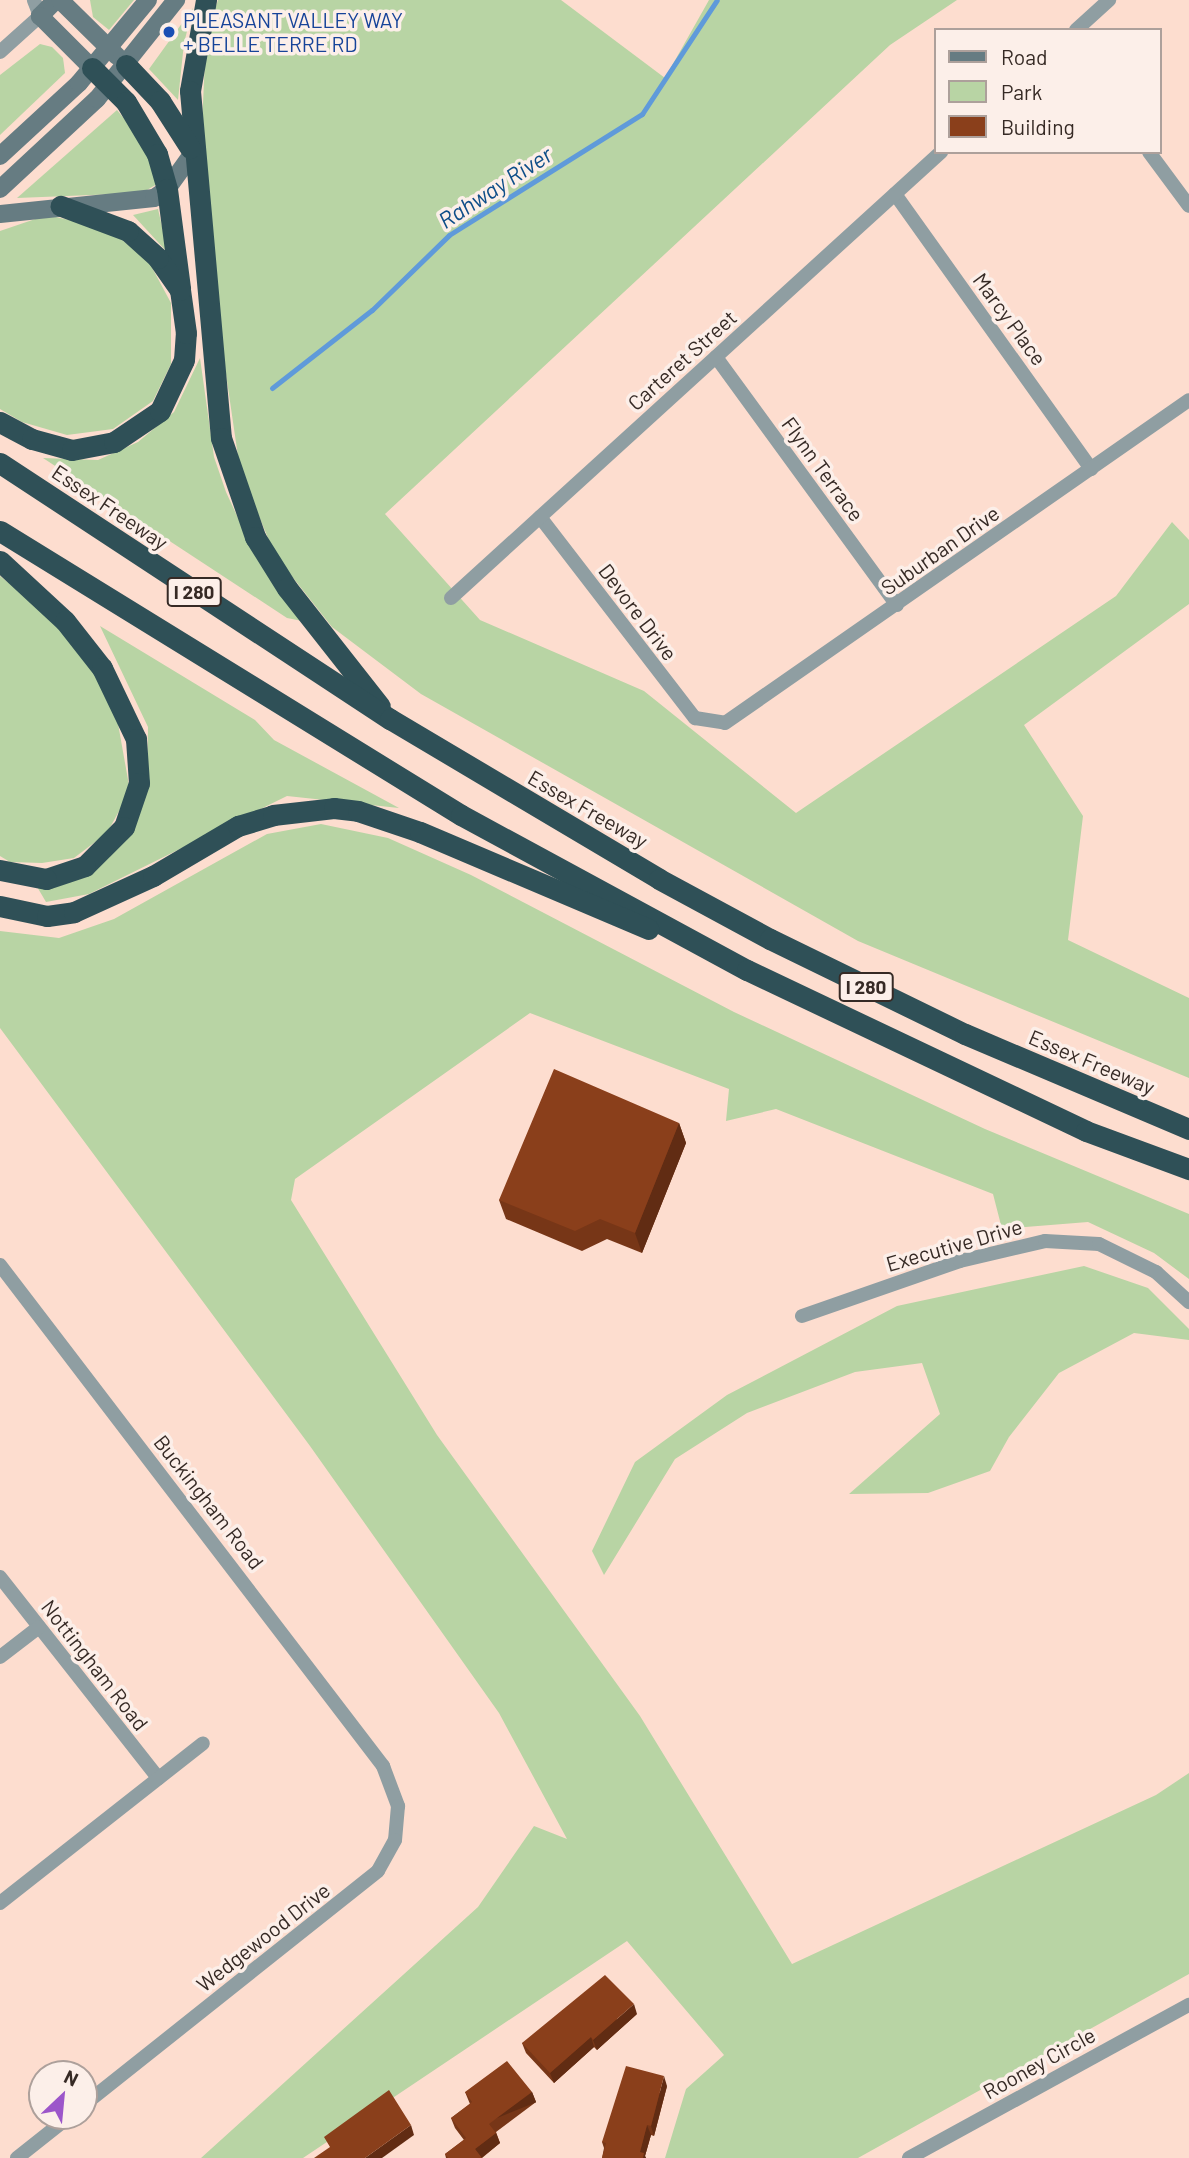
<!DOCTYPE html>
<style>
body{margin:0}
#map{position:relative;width:1189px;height:2158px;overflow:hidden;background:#fdddcf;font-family:Barlow,sans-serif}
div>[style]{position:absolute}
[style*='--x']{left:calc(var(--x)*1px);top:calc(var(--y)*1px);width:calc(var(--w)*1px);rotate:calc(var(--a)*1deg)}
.green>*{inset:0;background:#b8d4a4}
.stream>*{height:5px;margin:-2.5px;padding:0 2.5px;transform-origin:2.5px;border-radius:2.5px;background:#5f9ada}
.street>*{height:14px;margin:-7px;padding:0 7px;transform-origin:7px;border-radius:7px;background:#8f9ea2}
.secondary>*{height:18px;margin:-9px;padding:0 9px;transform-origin:9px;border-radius:9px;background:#667c82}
.highway>*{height:21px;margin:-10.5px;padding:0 10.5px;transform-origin:10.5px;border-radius:10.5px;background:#2f5057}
.wall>*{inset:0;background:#773617}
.shaded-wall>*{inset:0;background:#612c13;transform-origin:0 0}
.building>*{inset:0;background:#8a3f1b}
.dots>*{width:19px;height:19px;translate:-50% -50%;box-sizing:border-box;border:4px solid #fcefe9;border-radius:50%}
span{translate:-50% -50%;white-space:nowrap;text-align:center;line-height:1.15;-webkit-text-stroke:7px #fcefe9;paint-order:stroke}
.shield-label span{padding:2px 5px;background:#fcefe9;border:2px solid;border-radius:5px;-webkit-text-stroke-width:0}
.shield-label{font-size:19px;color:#362a25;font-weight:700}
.transit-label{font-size:21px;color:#164399}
.left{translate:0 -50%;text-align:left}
.street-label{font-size:21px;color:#362a25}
.water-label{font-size:23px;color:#0d4d88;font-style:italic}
.legend{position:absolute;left:934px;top:28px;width:228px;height:126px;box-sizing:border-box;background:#fcefe9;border:2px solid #ada09b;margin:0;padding:9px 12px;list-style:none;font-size:21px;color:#362a25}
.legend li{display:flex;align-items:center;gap:14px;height:35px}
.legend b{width:35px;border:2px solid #ada09b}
.north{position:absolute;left:28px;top:2060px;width:70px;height:70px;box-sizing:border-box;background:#fcefe9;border:2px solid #ada09b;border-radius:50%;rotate:26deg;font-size:19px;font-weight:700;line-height:28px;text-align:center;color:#362a25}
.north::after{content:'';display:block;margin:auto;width:24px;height:32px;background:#9c56ca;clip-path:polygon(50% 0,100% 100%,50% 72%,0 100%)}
</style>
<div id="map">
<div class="green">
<div style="clip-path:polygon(90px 0,134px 0,109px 30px,93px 17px)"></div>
<div style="clip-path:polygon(218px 0,561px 0,665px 78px,709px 0,957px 0,890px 45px,385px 514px,480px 620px,644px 691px,796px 813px,1116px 596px,1172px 522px,1189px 540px,1189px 604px,1024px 725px,1083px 816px,1068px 940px,1189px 998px,1189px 1078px,858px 941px,421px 694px,332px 627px,275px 555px,240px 470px,220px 333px,202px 125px,206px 37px)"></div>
<div style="clip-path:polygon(193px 8px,184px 43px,178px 100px,149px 69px)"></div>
<div style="clip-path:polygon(40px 44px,52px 47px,63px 58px,65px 73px,0 135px,0 75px)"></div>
<div style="clip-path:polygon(117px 110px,147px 147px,157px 184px,142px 193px,17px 198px)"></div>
<div style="clip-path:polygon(158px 209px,168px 253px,133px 215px)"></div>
<div style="clip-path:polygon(47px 215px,109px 229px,149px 262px,171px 303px,171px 364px,153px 401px,113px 429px,67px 435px,22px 422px,0 409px,0 231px)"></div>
<div style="clip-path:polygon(200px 358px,214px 457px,226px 492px,238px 518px,302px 621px,287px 618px,43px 458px,98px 460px,138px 442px,174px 412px)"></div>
<div style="clip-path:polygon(0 576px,54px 619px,114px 701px,130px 791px,107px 833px,74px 858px,42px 863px,10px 862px,0 856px)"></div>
<div style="clip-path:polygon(100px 626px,255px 720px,274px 740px,399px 808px,287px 796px,89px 894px,46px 902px,36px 885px,89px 874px,147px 785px,148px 727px)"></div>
<div style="clip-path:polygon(321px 824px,388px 838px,471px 875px,734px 1012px,985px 1129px,1189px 1214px,1189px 1279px,1154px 1253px,1088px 1222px,1002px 1229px,993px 1194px,776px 1109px,726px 1121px,729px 1089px,530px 1013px,295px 1179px,291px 1200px,437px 1435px,640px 1716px,792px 1964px,1156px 1795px,1189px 1773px,1189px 1974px,858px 2158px,665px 2158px,686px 2089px,724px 2055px,627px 1941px,303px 2158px,201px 2158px,478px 1907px,534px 1826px,567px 1839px,499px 1713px,310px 1446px,0 1028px,0 931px,59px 938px,114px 919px,267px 834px)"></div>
<div style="clip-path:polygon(1084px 1266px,1148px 1288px,1189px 1329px,1189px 1340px,1134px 1333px,1059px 1373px,1009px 1437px,990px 1471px,928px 1493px,849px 1494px,940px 1414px,922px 1363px,855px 1372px,747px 1413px,675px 1459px,604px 1575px,592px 1551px,635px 1462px,727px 1395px,897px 1306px)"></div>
</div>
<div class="stream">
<div style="--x:272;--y:388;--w:127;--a:-38"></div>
<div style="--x:372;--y:310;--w:107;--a:-44.2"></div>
<div style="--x:449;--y:235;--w:228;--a:-32.1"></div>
<div style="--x:642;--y:114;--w:136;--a:-56.7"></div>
</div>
<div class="street">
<div style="--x:1076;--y:30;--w:45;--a:-42.3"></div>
<div style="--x:0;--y:52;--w:54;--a:-42"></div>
<div style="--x:40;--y:16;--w:17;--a:-111"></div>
<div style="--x:1149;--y:152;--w:67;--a:53.5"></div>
<div style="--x:895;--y:194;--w:338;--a:54.5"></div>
<div style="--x:716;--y:357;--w:307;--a:53.9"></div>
<div style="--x:540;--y:517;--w:254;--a:52.4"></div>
<div style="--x:695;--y:718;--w:30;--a:9"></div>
<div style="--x:725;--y:723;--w:565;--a:-34.84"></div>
<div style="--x:451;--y:598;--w:663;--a:-42.31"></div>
<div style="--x:0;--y:1265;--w:631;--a:52.6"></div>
<div style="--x:383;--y:1766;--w:43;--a:69.4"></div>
<div style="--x:398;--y:1806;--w:34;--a:95"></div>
<div style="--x:395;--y:1840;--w:35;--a:119"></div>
<div style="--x:378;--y:1871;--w:376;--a:141.5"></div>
<div style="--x:802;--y:1316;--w:167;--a:-19.2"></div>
<div style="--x:960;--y:1261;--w:87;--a:-13.2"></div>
<div style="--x:1045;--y:1241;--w:54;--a:3.2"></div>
<div style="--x:1099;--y:1244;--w:64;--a:26.2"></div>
<div style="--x:1156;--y:1272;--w:45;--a:42.3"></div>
<div style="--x:0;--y:1577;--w:256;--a:51.8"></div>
<div style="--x:0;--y:1657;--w:49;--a:-37.6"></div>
<div style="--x:0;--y:1903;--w:258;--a:-38.2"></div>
<div style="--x:17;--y:2158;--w:68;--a:-38.4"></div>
<div style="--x:909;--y:2158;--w:319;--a:-28.7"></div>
</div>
<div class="secondary">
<div style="--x:56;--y:0;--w:23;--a:135"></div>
<div style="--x:40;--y:16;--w:74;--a:45"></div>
<div style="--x:60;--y:0;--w:80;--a:44.5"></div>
<div style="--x:0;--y:156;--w:108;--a:-42.7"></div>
<div style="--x:79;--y:83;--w:108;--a:-50.3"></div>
<div style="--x:0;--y:189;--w:132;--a:-42.9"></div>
<div style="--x:97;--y:99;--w:127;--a:-51.4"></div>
<div style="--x:0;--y:214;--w:155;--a:-5.9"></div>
<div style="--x:154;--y:198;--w:16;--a:-35"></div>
<div style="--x:167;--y:189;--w:44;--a:-54.2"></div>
</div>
<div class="highway">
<div style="--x:206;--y:0;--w:92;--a:100"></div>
<div style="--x:190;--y:91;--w:348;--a:84.9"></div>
<div style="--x:221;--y:438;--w:105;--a:71"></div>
<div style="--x:255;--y:537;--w:60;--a:57.9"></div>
<div style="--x:287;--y:588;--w:150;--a:51.8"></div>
<div style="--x:126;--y:65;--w:50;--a:46.6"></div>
<div style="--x:160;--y:101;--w:56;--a:57.4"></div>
<div style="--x:92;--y:68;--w:48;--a:45"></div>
<div style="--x:126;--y:102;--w:61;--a:59.2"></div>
<div style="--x:157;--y:154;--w:36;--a:74"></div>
<div style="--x:167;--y:189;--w:100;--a:82.5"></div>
<div style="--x:0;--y:422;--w:36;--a:28"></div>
<div style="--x:32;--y:439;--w:41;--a:15.4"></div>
<div style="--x:72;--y:450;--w:43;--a:-10.8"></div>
<div style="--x:114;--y:442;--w:55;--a:-34"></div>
<div style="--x:160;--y:411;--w:56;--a:-64.8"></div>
<div style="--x:184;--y:360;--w:27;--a:-86"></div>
<div style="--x:186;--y:333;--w:43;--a:-97.9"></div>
<div style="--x:180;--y:290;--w:39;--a:-125"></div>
<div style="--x:158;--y:258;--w:40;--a:-138"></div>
<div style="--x:128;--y:231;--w:72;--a:-159.5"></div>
<div style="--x:0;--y:463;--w:467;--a:33.3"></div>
<div style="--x:390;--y:719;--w:313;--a:30.7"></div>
<div style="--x:659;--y:879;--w:126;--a:28.4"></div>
<div style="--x:770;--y:939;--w:217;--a:26"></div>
<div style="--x:965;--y:1034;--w:243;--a:23"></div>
<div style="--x:0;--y:531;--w:541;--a:31.64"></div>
<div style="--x:461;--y:815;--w:325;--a:28.5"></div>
<div style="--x:747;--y:970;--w:375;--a:25.4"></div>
<div style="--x:1086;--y:1131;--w:110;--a:20.3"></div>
<div style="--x:0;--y:561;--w:88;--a:42.7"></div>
<div style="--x:65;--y:621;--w:60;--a:51.8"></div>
<div style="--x:102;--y:668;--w:79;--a:64.4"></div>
<div style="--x:136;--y:739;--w:44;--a:86.1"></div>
<div style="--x:139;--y:783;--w:46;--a:108.8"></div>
<div style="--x:124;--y:827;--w:55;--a:135"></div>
<div style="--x:85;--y:866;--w:41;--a:161.6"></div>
<div style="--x:46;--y:879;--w:47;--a:-168.9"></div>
<div style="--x:0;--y:906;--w:48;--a:12"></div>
<div style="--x:47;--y:916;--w:27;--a:-8"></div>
<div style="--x:74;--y:912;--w:87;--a:-24.5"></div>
<div style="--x:153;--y:876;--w:99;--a:-30.5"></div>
<div style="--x:238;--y:826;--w:37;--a:-17"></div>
<div style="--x:273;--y:815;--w:61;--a:-6.5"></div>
<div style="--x:334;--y:808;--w:24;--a:7"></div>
<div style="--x:358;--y:811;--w:65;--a:18.7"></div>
<div style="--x:420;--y:832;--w:248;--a:23"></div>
</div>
<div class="wall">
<div style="clip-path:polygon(679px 1123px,686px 1143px,642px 1253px,607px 1239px,582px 1251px,506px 1219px,499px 1200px)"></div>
<div style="clip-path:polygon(637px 2014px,597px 2050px,594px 2047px,554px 2083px,526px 2053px,522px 2043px)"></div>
<div style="clip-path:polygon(667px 2086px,654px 2136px,651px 2135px,645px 2156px,646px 2158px,602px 2158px,604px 2148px,602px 2142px)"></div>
<div style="clip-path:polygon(465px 2092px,532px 2092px,536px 2102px,496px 2132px,500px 2143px,482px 2158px,446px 2158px,445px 2154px,464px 2140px,455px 2128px,451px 2118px,470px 2104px)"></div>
</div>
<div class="shaded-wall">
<div style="clip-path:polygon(679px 1123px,686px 1143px,642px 1253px,635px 1233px)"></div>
<div style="clip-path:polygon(634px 2004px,637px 2014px,597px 2050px,593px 2040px)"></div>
<div style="clip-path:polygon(591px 2037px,594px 2047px,554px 2083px,550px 2073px)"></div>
<div style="clip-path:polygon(664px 2076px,667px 2086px,654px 2136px,651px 2126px)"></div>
<div style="left:532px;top:2092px;width:11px;height:54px;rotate:68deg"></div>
<div style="clip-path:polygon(411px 2125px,414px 2135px,382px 2158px,365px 2158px)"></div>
<div style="clip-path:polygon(647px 2125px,651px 2135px,645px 2156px,646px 2158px,642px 2158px,640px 2152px)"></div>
<div style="clip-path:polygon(496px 2133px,500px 2143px,481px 2158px,475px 2149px)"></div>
</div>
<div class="building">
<div style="clip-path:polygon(554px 1069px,679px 1123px,635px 1233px,600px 1219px,575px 1231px,499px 1200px)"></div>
<div style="clip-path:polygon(605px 1975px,634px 2004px,593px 2040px,591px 2037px,550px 2073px,522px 2043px)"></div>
<div style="clip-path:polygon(507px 2061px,532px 2092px,489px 2124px,496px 2133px,475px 2149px,482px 2158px,448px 2158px,445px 2154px,466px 2138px,451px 2118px,472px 2102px,465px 2092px)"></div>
<div style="clip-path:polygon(626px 2066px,664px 2076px,651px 2126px,647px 2125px,640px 2152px,644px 2153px,643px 2158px,602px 2158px,606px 2143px,602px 2142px)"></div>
<div style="clip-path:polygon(389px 2090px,411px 2125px,365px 2158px,314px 2158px,330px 2147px,324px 2137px)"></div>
</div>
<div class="dots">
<div style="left:169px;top:32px;background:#1a4fb4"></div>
</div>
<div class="shield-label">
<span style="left:194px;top:592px">I 280</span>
<span style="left:866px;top:987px">I 280</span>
</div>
<div class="transit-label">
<span class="left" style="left:183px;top:32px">PLEASANT VALLEY WAY<br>+ BELLE TERRE RD</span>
</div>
<div class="street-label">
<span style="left:1010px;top:319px;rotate:54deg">Marcy Place</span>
<span style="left:682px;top:360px;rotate:-42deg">Carteret Street</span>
<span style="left:823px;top:469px;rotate:54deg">Flynn Terrace</span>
<span style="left:110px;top:507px;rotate:34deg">Essex Freeway</span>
<span style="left:940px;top:550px;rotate:-35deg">Suburban Drive</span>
<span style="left:638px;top:612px;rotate:53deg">Devore Drive</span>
<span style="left:588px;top:809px;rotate:30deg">Essex Freeway</span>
<span style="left:1092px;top:1062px;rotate:23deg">Essex Freeway</span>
<span style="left:954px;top:1245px;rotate:-16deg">Executive Drive</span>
<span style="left:209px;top:1502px;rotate:52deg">Buckingham Road</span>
<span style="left:95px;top:1665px;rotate:52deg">Nottingham Road</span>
<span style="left:263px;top:1937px;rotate:-38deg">Wedgewood Drive</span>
<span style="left:1039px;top:2063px;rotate:-29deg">Rooney Circle</span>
</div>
<div class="water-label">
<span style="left:495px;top:187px;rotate:-33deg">Rahway River</span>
</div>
<ul class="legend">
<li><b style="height:9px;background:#667c82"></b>Road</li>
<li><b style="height:19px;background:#b8d4a4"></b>Park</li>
<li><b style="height:19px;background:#8a3f1b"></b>Building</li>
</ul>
<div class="north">N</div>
</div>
